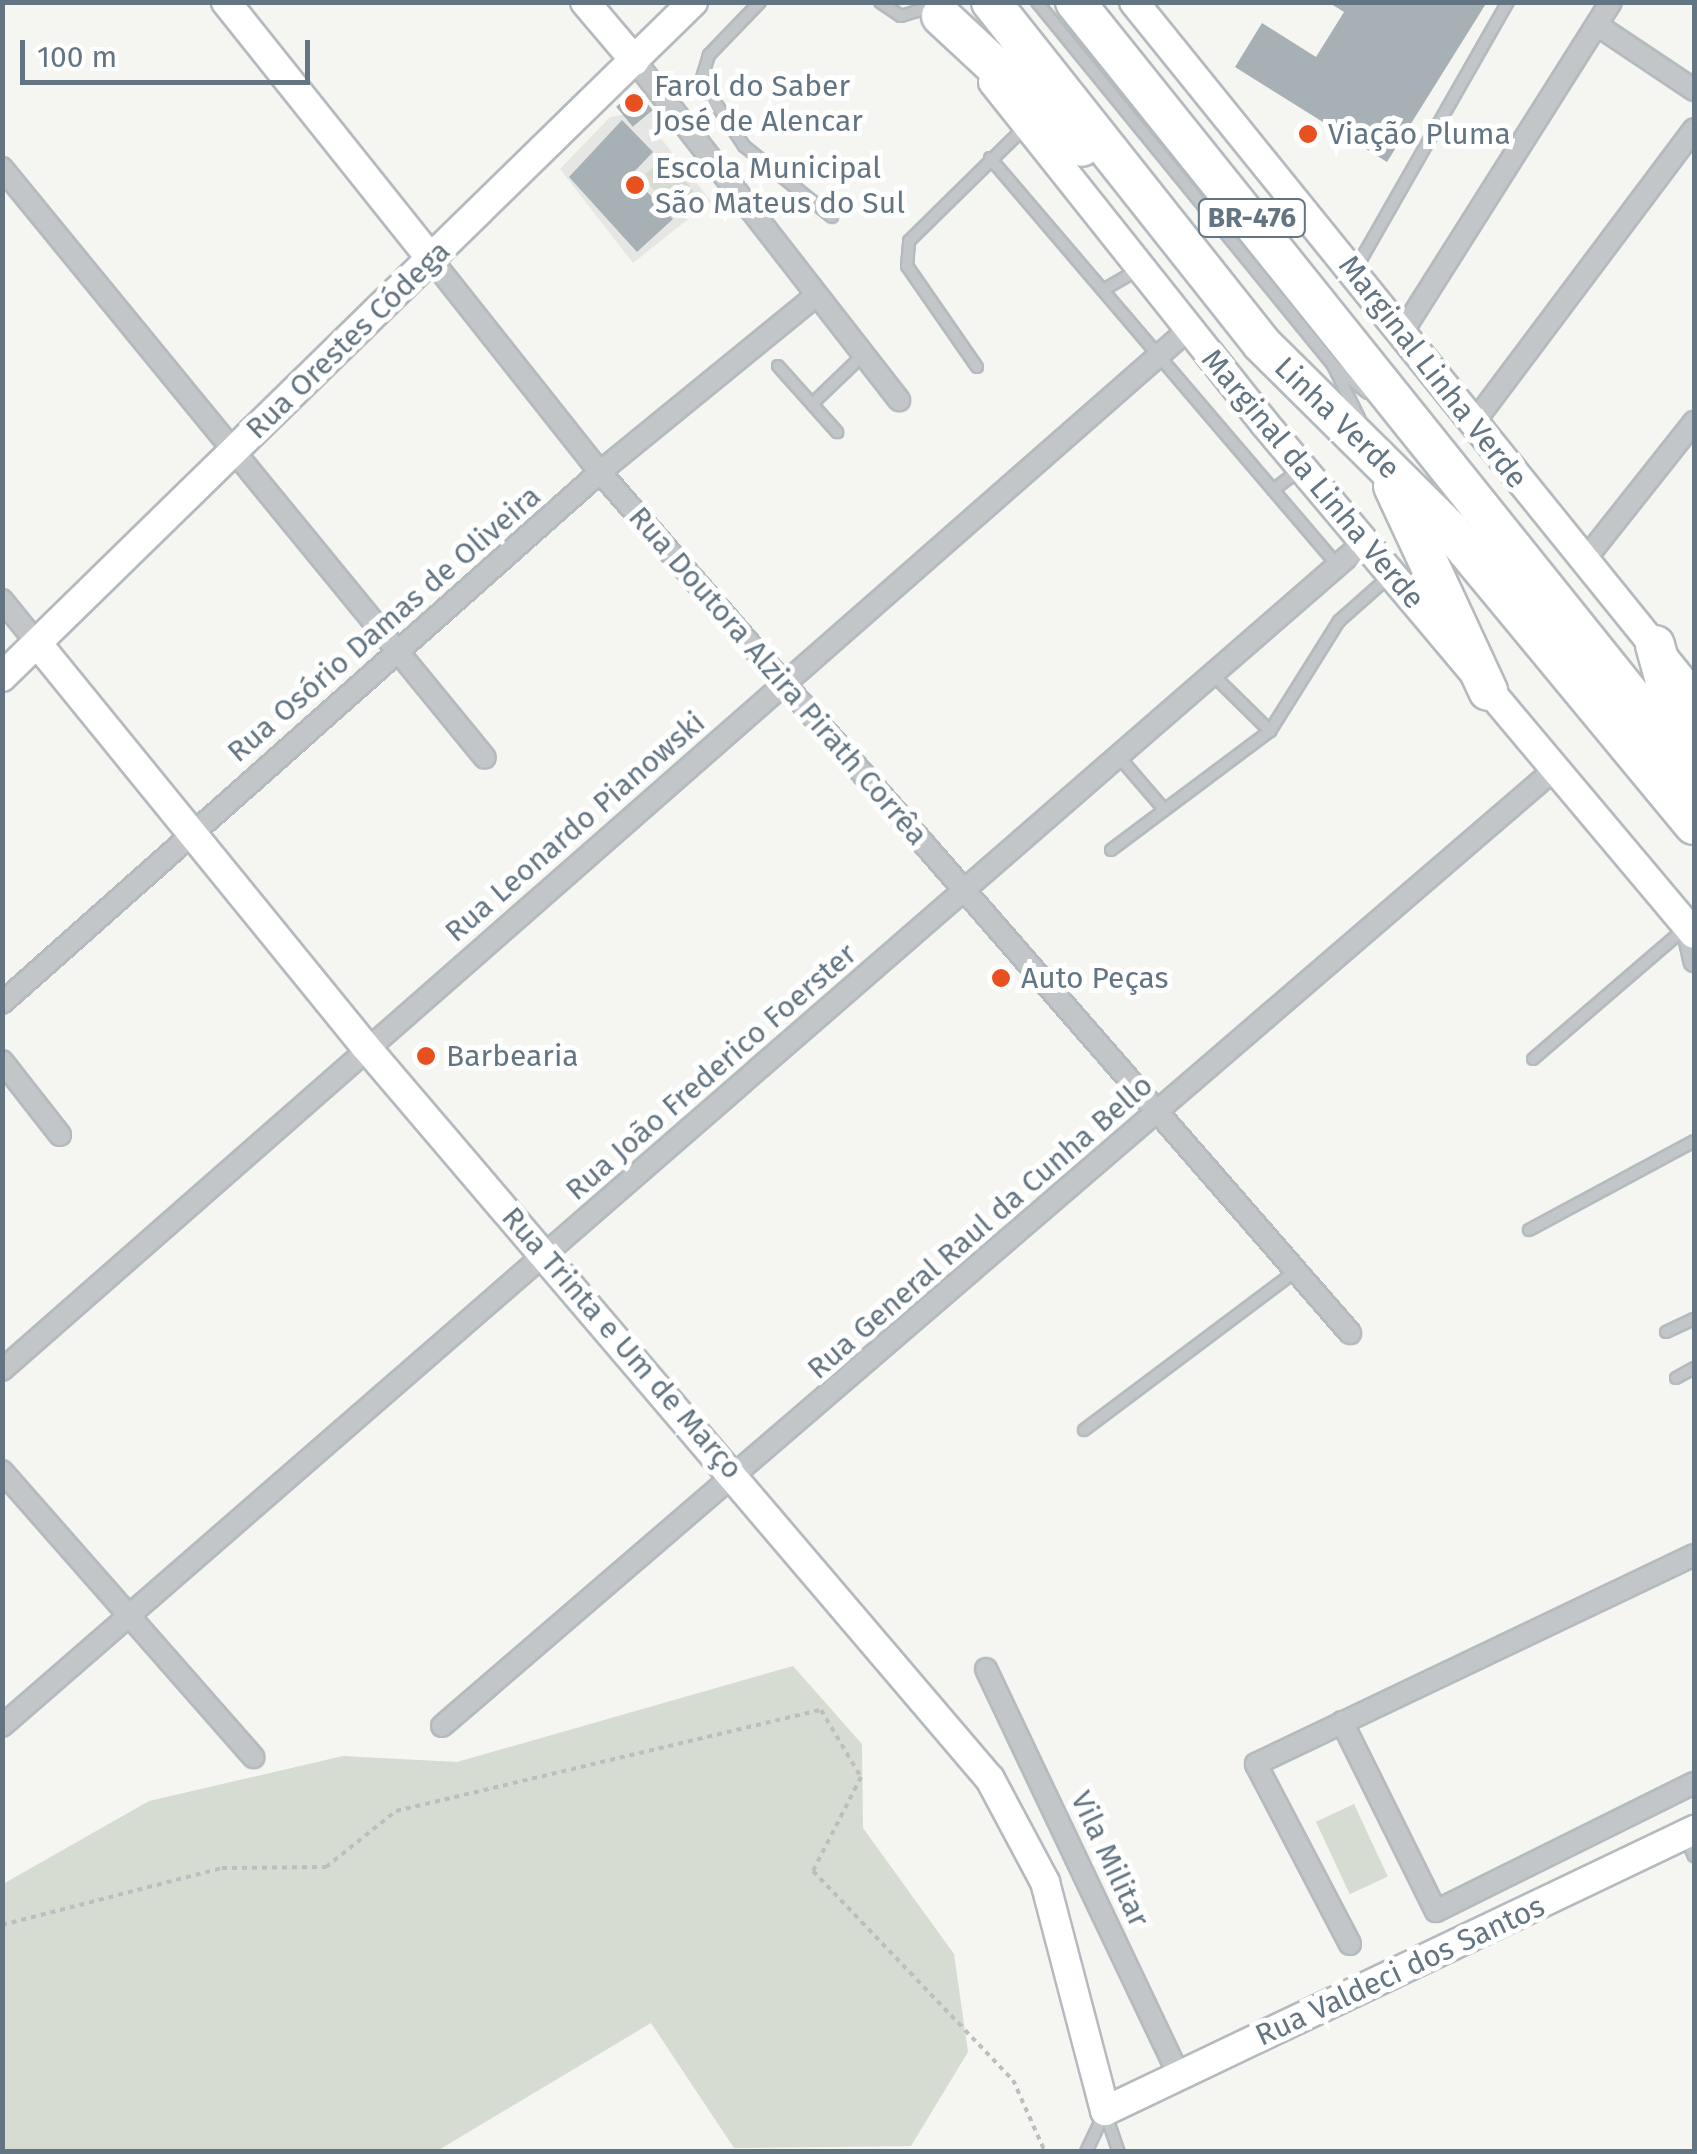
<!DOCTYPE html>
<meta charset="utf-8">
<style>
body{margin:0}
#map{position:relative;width:1697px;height:2154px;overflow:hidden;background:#f5f5f1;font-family:"Fira Sans",sans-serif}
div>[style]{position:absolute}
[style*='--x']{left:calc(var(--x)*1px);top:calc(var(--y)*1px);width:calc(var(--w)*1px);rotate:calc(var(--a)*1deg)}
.built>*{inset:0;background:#e6e7e5}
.green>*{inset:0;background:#d6dcd2;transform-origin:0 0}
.building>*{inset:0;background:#a7b0b5;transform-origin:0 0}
.path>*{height:4px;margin-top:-2px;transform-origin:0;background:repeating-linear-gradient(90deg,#bcbec0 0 5px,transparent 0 10px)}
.roads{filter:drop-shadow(2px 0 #b4babe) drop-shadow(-2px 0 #b4babe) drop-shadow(0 2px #b4babe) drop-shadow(0 -2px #b4babe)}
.lane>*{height:10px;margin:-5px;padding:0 5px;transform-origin:5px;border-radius:5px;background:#c2c6c9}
.street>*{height:20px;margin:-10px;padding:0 10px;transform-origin:10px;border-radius:10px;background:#c2c6c9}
.secondary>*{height:28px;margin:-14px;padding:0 14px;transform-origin:14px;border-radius:14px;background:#fff}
.highway>*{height:38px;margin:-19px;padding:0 19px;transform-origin:19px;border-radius:19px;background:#fff}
.dots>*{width:28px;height:28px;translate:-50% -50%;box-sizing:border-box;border:5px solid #fff;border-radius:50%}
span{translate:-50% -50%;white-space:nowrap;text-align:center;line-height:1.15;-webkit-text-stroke:10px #fff;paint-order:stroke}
.shield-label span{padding:2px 8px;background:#fff;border:2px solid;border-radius:8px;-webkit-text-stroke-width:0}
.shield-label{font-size:28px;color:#637583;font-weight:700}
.poi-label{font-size:30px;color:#637583}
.left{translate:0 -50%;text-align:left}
.street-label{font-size:30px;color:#637583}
.frame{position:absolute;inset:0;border:5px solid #637583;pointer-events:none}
.scale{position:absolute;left:20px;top:40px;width:290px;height:45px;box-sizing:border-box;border:5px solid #637583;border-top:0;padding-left:12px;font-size:30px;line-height:35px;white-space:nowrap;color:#637583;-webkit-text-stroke:8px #fff;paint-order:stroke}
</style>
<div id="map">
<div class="built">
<div style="clip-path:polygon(653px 110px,655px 131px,711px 201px,633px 263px,560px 169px,610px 117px)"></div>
</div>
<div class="green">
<div style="left:666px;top:157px;width:54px;height:30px;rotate:51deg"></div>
<div style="clip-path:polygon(793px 1666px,862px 1744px,863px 1828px,954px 1954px,968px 2052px,911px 2146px,734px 2148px,651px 2023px,437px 2151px,3px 2151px,3px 1884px,149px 1801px,343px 1756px,457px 1762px)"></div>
<div style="left:1354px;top:1804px;width:80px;height:42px;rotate:65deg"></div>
</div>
<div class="building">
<div style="clip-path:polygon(1328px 2px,1487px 2px,1387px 162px,1235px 67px,1262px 23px,1316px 57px,1344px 12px)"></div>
<div style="left:636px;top:90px;width:26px;height:26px;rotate:50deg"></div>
<div style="clip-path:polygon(622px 120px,653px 152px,631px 175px,673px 219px,637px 252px,569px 177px)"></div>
</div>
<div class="path">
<div style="--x:2;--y:1925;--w:227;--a:-14.5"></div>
<div style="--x:222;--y:1868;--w:104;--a:-0.6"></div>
<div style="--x:326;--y:1867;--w:90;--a:-38.7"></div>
<div style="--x:396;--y:1811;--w:437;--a:-13.4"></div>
<div style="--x:821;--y:1710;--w:78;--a:59.2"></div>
<div style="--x:861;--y:1777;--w:106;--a:117.1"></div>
<div style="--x:813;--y:1871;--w:289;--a:46.3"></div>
<div style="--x:1013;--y:2080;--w:79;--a:66"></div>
</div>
<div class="roads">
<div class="lane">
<div style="--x:760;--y:2;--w:74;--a:133.9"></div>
<div style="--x:709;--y:55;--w:27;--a:107"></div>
<div style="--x:701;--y:81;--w:78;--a:56.5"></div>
<div style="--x:744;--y:146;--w:113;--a:38.9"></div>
<div style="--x:880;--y:2;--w:25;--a:34"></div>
<div style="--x:901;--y:16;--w:34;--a:-17"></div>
<div style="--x:1037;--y:2;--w:468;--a:50.8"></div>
<div style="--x:1333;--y:365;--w:61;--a:63.9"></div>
<div style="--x:990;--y:158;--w:536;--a:49.54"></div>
<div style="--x:1355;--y:270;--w:309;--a:-60.3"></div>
<div style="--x:1103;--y:290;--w:39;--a:-30"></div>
<div style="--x:778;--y:366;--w:89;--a:48.2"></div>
<div style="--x:977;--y:367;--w:123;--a:-124.7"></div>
<div style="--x:907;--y:266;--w:25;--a:-85"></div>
<div style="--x:909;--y:241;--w:165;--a:-44.5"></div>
<div style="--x:1338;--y:369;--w:38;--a:39"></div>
<div style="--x:813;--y:403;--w:68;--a:-43.8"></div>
<div style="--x:1273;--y:490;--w:34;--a:-37"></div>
<div style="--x:1213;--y:675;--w:80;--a:44.5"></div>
<div style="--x:1119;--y:757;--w:65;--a:49.4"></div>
<div style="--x:1111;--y:850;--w:199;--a:-36.8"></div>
<div style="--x:1270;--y:731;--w:130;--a:-57.9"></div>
<div style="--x:1339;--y:621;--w:69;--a:-41.5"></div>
<div style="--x:1533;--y:1059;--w:199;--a:-40.7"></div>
<div style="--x:1529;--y:1230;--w:187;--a:-28.3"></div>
<div style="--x:1666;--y:1332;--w:31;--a:-25"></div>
<div style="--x:1676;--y:1378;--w:21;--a:-29"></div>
<div style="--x:1084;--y:1430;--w:265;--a:-36.9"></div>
<div style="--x:1685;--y:1836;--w:22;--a:66"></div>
<div style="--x:1106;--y:2115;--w:39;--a:71"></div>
<div style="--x:1086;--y:2152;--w:44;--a:-64.6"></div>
</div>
<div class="street">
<div style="--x:1597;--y:25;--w:117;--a:33.8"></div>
<div style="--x:635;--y:61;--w:430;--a:52.1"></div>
<div style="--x:2;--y:168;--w:762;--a:50.69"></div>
<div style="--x:431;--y:259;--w:272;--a:51.6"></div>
<div style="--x:600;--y:472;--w:1142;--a:48.94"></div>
<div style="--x:1403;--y:331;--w:389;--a:-57.7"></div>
<div style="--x:1472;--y:425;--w:370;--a:-53.1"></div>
<div style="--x:1583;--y:562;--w:179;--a:-51.6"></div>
<div style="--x:2;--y:600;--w:55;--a:50.9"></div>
<div style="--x:1687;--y:927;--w:35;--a:78"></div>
<div style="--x:2;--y:1003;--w:800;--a:-41.6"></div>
<div style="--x:600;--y:472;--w:275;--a:-39.2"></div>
<div style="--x:2;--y:1061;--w:94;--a:51.9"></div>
<div style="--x:2;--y:1370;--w:1577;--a:-41.25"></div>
<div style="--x:2;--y:1471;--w:381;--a:48.7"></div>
<div style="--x:986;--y:1669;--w:450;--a:64.6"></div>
<div style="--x:1342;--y:1722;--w:211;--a:63.6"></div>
<div style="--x:1436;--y:1911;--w:288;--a:-26.4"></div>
<div style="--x:2;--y:1726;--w:1808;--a:-40.99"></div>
<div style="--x:442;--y:1726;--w:1466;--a:-40.69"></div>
<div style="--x:1350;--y:1944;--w:203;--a:-117.6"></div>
<div style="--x:1256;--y:1764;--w:485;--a:-25.5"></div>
</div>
<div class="secondary">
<div style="--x:226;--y:2;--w:329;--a:51.4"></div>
<div style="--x:585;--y:2;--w:77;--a:49.7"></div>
<div style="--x:1134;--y:2;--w:891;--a:51.06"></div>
<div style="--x:993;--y:82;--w:437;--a:51.5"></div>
<div style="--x:1265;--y:424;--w:666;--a:49.93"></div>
<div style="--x:37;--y:643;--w:520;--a:50.86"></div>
<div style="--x:365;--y:1046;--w:963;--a:49.55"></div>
<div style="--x:990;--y:1779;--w:117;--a:61.9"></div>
<div style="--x:1045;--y:1882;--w:237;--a:75.3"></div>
<div style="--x:1105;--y:2111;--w:653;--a:-25.5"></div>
<div style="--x:2;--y:677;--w:966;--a:-44.33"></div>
</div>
<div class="highway">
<div style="--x:991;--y:2;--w:435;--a:51.6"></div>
<div style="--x:1261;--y:343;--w:264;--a:44.7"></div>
<div style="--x:1449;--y:529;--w:384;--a:50.4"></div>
<div style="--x:1075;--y:2;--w:990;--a:51.28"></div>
<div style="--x:941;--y:16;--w:192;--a:42.9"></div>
<div style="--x:1393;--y:486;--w:226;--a:65.1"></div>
<div style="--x:1655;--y:645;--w:113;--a:74.6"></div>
</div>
</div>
<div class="dots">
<div style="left:634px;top:103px;background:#e8511f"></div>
<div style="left:1308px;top:134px;background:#e8511f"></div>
<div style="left:635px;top:185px;background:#e8511f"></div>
<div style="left:1001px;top:978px;background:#e8511f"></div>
<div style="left:426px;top:1056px;background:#e8511f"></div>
</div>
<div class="shield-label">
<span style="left:1252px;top:218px">BR-476</span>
</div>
<div class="poi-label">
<span class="left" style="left:654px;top:103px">Farol do Saber<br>José de Alencar</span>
<span class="left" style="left:1328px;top:134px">Viação Pluma</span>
<span class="left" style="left:655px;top:185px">Escola Municipal<br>São Mateus do Sul</span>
<span class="left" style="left:1021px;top:978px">Auto Peças</span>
<span class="left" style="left:446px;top:1056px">Barbearia</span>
</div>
<div class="street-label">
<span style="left:348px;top:340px;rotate:-44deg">Rua Orestes Códega</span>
<span style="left:1433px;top:372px;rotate:52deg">Marginal Linha Verde</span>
<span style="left:1337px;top:418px;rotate:44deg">Linha Verde</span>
<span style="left:1313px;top:479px;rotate:50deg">Marginal da Linha Verde</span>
<span style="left:384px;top:624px;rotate:-41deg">Rua Osório Damas de Oliveira</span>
<span style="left:778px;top:676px;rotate:49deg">Rua Doutora Alzira Pirath Corrêa</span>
<span style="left:575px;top:827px;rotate:-41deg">Rua Leonardo Pianowski</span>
<span style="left:711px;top:1072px;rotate:-41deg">Rua João Frederico Foerster</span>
<span style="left:980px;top:1227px;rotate:-41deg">Rua General Raul da Cunha Bello</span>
<span style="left:622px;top:1343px;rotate:49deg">Rua Trinta e Um de Março</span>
<span style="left:1110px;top:1859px;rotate:65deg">Vila Militar</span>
<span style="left:1400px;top:1971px;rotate:-25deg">Rua Valdeci dos Santos</span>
</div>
<div class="frame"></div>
<div class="scale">100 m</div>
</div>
